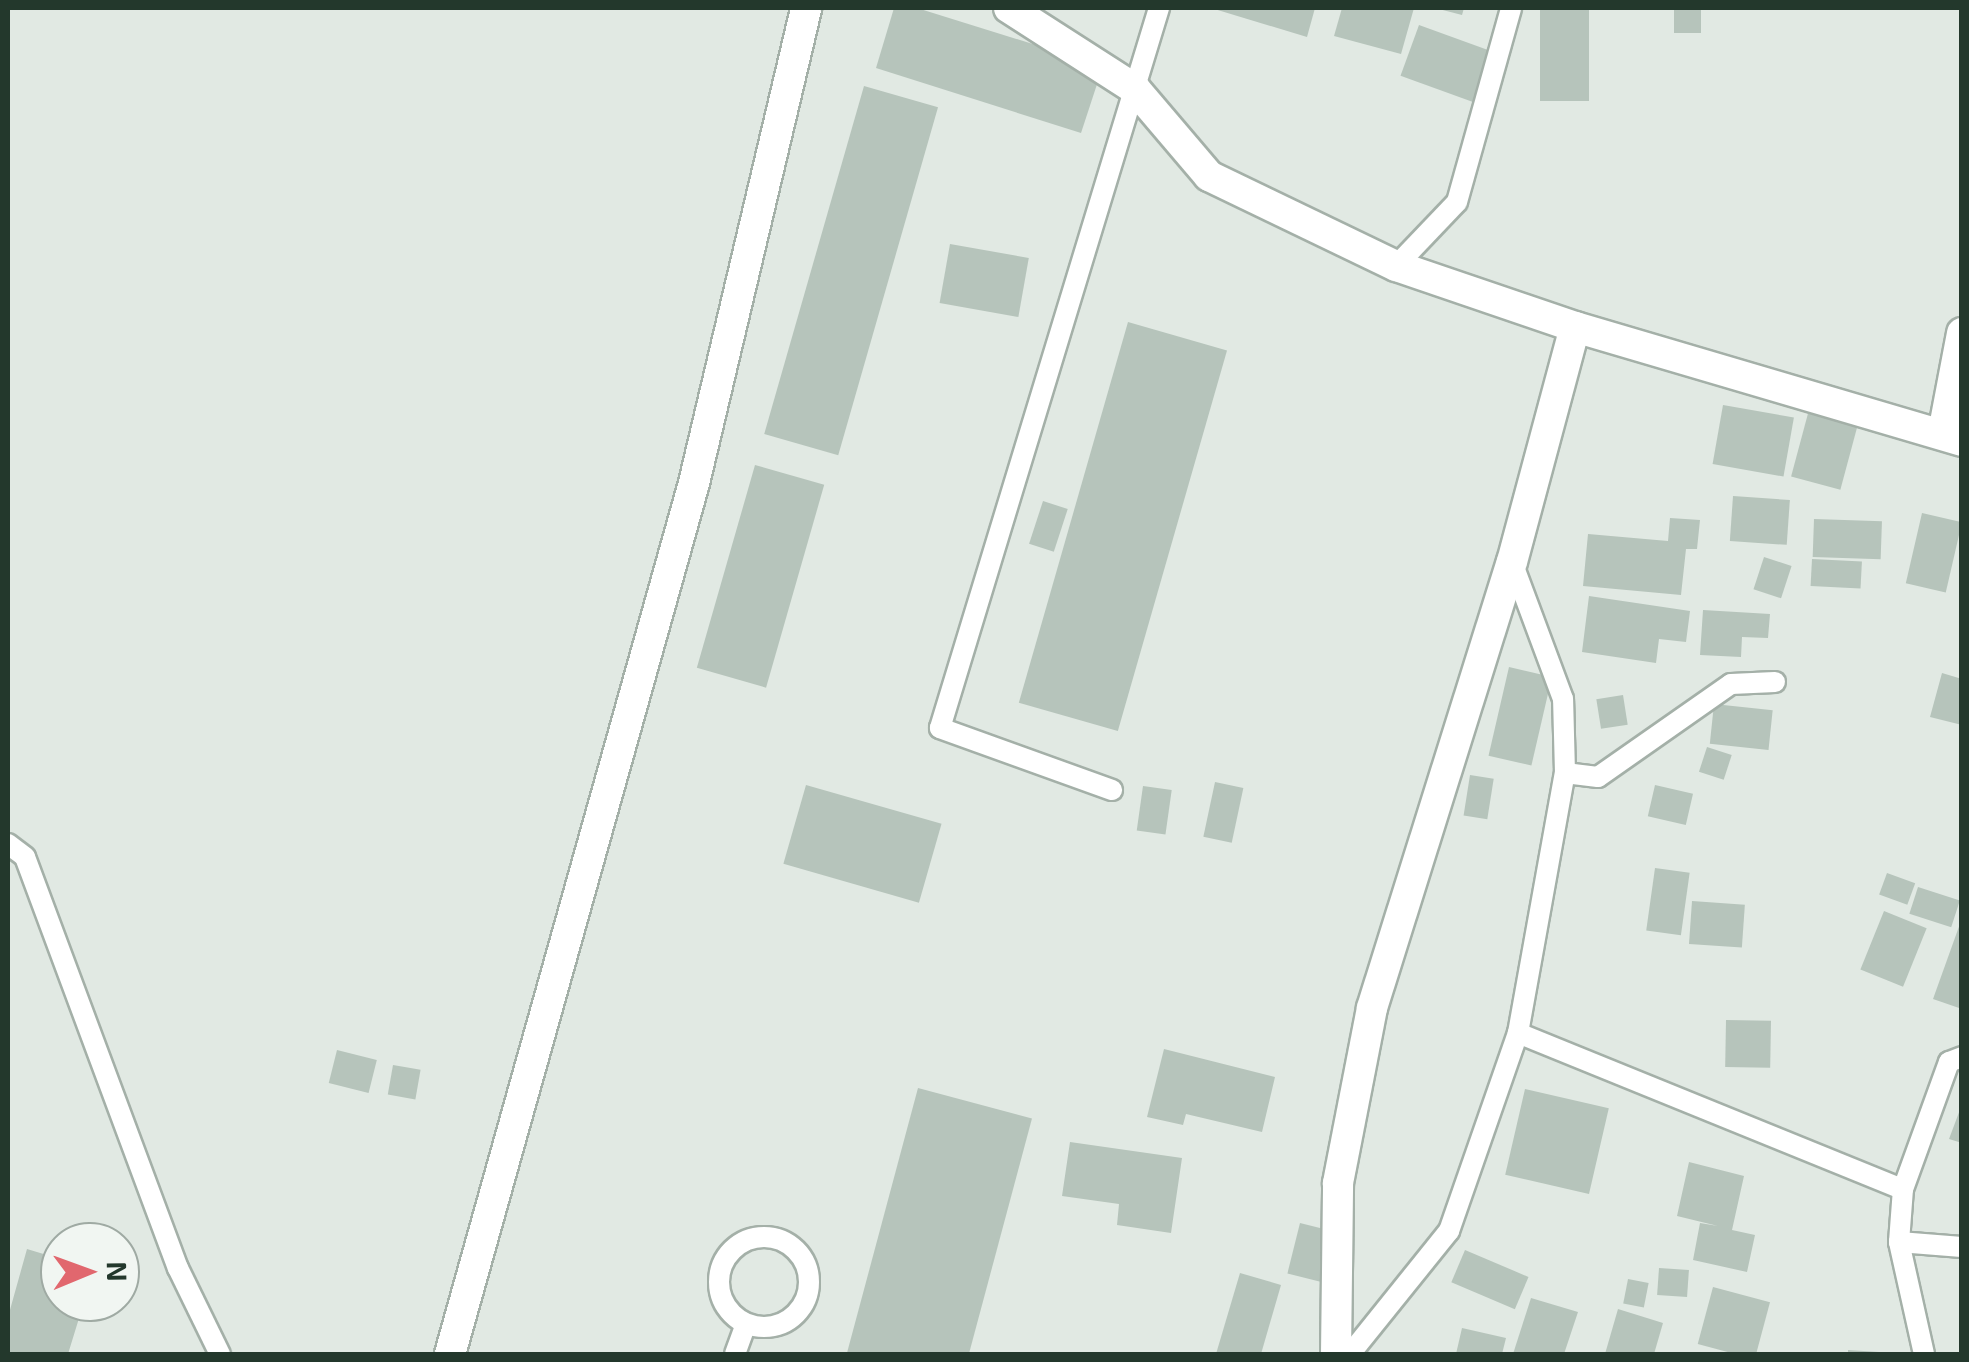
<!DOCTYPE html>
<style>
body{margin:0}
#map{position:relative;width:1969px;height:1362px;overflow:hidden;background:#e1e9e3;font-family:"Exo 2",sans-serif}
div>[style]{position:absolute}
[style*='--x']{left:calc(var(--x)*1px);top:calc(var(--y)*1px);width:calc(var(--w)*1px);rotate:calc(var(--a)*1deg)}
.building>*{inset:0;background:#b6c4bb;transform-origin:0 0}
.roads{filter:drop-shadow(2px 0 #a4b0a8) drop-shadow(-2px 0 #a4b0a8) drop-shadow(0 2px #a4b0a8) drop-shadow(0 -2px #a4b0a8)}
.service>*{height:20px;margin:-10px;padding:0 10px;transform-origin:10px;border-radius:10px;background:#fff}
.service>.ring{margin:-10px;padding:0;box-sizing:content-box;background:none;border:20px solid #fff;border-radius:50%}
.minor>*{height:30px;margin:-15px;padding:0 15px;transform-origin:15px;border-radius:15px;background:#fff}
.secondary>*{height:30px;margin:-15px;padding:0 15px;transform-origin:15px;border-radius:15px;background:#fff}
span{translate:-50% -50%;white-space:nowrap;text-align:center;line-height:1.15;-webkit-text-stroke:8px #f1f6f2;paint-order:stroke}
.frame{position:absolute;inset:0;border:10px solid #23382c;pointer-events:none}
.north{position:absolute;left:40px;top:1222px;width:100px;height:100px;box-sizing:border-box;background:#f1f6f2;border:2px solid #9faaa3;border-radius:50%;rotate:89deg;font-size:28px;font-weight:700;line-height:40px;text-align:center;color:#23382c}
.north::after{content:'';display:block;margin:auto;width:35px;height:45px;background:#e1676e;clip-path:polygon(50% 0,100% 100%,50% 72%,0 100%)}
</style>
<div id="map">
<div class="building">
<div style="clip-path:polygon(894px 8px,917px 8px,1103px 66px,1081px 133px,876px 68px)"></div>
<div style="clip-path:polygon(1211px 8px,1315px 8px,1307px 37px)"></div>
<div style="clip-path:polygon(1342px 8px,1414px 8px,1401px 54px,1334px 36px)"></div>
<div style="clip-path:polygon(1435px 8px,1464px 8px,1462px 15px)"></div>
<div style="left:1540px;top:8px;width:49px;height:93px"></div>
<div style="left:1674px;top:8px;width:27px;height:25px"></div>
<div style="left:1419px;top:25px;width:80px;height:54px;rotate:20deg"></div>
<div style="left:864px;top:86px;width:77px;height:362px;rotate:16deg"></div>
<div style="left:950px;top:244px;width:80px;height:60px;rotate:10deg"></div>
<div style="left:1128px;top:322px;width:103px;height:396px;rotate:16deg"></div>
<div style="left:1723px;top:405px;width:72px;height:60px;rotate:10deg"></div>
<div style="left:1810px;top:406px;width:51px;height:73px;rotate:15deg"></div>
<div style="left:755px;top:465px;width:72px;height:211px;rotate:16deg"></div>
<div style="left:1733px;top:496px;width:57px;height:45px;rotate:4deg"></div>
<div style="left:1043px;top:501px;width:26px;height:45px;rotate:18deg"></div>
<div style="left:1922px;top:513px;width:41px;height:72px;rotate:13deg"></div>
<div style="clip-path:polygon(1670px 518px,1700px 520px,1697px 549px,1686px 549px,1681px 595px,1583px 586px,1588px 534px,1668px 541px)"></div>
<div style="left:1814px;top:519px;width:68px;height:38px;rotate:2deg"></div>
<div style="left:1764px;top:557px;width:29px;height:34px;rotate:18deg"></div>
<div style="left:1812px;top:559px;width:50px;height:27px;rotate:3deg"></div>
<div style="clip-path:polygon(1589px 596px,1690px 611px,1686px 642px,1659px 639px,1656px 663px,1582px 652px)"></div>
<div style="clip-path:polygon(1703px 610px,1770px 614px,1768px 638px,1742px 637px,1741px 657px,1700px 655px)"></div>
<div style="left:1509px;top:667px;width:44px;height:91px;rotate:13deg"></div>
<div style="clip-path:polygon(1942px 673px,1962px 679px,1962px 725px,1930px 717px)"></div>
<div style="left:1623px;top:695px;width:30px;height:27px;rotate:81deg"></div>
<div style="left:1714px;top:704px;width:59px;height:40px;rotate:6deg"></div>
<div style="left:1707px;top:747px;width:26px;height:26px;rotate:18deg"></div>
<div style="left:1470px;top:775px;width:24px;height:41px;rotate:9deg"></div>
<div style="left:1215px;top:782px;width:29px;height:56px;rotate:12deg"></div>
<div style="left:806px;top:785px;width:141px;height:82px;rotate:16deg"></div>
<div style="left:1655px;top:785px;width:39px;height:32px;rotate:13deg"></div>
<div style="left:1143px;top:786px;width:29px;height:45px;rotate:8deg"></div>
<div style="left:1655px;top:868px;width:35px;height:63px;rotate:8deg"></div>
<div style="left:1887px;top:873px;width:30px;height:23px;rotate:20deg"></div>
<div style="left:1918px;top:887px;width:44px;height:28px;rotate:18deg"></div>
<div style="left:1692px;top:901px;width:53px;height:43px;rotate:4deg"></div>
<div style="left:1884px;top:911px;width:46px;height:63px;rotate:22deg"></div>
<div style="clip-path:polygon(1961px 921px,1962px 921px,1962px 1009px,1933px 999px)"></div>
<div style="left:1726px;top:1020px;width:45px;height:47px;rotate:1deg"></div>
<div style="clip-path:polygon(1164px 1049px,1275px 1077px,1262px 1132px,1186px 1114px,1183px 1125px,1147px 1117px)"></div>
<div style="left:337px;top:1050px;width:41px;height:34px;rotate:14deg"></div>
<div style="left:393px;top:1065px;width:28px;height:30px;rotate:10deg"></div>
<div style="left:918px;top:1088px;width:118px;height:276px;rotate:15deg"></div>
<div style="left:1525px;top:1089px;width:86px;height:88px;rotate:13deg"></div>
<div style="clip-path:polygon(1961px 1107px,1962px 1107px,1962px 1143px,1949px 1139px)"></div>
<div style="clip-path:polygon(1070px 1142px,1182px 1158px,1171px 1233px,1117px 1225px,1119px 1204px,1062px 1196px)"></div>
<div style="clip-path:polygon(1689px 1162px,1744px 1176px,1732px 1230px,1755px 1235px,1747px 1272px,1693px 1260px,1700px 1223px,1718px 1226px,1677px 1216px)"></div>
<div style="left:1300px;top:1223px;width:34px;height:52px;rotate:14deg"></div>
<div style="clip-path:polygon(27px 1249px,60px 1259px,60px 1302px,84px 1302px,68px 1354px,8px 1354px,8px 1317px)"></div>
<div style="left:1465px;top:1250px;width:69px;height:35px;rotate:23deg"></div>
<div style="left:1659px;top:1268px;width:30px;height:27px;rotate:4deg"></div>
<div style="clip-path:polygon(1240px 1273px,1281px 1285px,1261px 1354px,1216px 1354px)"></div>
<div style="left:1628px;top:1279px;width:21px;height:25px;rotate:11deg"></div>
<div style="left:1713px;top:1287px;width:59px;height:59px;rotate:15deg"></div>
<div style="clip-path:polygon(1531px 1298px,1578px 1312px,1564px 1354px,1513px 1354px)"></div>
<div style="clip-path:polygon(1618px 1309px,1663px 1323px,1654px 1354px,1605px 1354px)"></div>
<div style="clip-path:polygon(1462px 1328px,1506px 1338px,1502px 1354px,1456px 1354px)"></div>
<div style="clip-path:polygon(1848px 1350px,1879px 1352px,1879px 1354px,1848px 1354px)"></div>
</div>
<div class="roads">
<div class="service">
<div style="--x:1396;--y:266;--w:88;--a:-46.4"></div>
<div style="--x:1457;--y:202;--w:201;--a:-74.4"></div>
<div style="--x:1565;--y:773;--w:33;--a:7"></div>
<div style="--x:1598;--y:777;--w:162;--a:-35"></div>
<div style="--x:1731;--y:684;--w:44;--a:-2.6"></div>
<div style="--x:1112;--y:790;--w:183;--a:-160.2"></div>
<div style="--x:940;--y:728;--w:753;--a:-73.08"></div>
<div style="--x:8;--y:844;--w:21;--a:37"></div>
<div style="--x:25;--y:857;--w:439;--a:69.6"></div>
<div style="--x:178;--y:1268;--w:96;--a:64"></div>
<div style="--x:1518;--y:1033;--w:415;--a:22.1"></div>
<div class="ring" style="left:719px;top:1237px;width:70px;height:70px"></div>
<div style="--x:1899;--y:1242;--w:63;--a:4.5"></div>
<div style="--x:735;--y:1354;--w:32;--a:-70"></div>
<div style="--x:1350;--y:1354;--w:158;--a:-51.2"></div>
<div style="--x:1449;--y:1231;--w:210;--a:-70.8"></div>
<div style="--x:1518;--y:1033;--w:264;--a:-79.8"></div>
<div style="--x:1565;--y:773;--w:74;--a:-91.5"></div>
<div style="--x:1563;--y:699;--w:146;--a:-110.4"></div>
<div style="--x:1924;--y:1354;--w:115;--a:-102.6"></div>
<div style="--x:1899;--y:1242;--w:53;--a:-85.7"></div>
<div style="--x:1903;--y:1189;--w:135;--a:-70.1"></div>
<div style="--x:1949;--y:1062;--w:14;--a:-21"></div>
</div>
<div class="minor">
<div style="--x:1009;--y:8;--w:150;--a:32.7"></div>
<div style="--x:1135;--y:89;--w:114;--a:49.6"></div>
<div style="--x:1209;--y:176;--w:208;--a:25.7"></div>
<div style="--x:1396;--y:266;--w:189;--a:18.8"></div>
<div style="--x:1575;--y:327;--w:403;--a:16.4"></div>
<div style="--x:1943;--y:433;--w:102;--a:-79.2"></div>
<div style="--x:1336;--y:1354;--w:171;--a:-89.3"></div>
<div style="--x:1338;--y:1183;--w:178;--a:-79"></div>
<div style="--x:1372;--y:1008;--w:467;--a:-72.6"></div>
<div style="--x:1512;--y:562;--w:243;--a:-75"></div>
</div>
<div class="secondary">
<div style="--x:450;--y:1354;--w:905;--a:-74.35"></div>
<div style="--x:694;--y:483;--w:488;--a:-76.7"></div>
</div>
</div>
<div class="frame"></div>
<div class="north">N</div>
</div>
